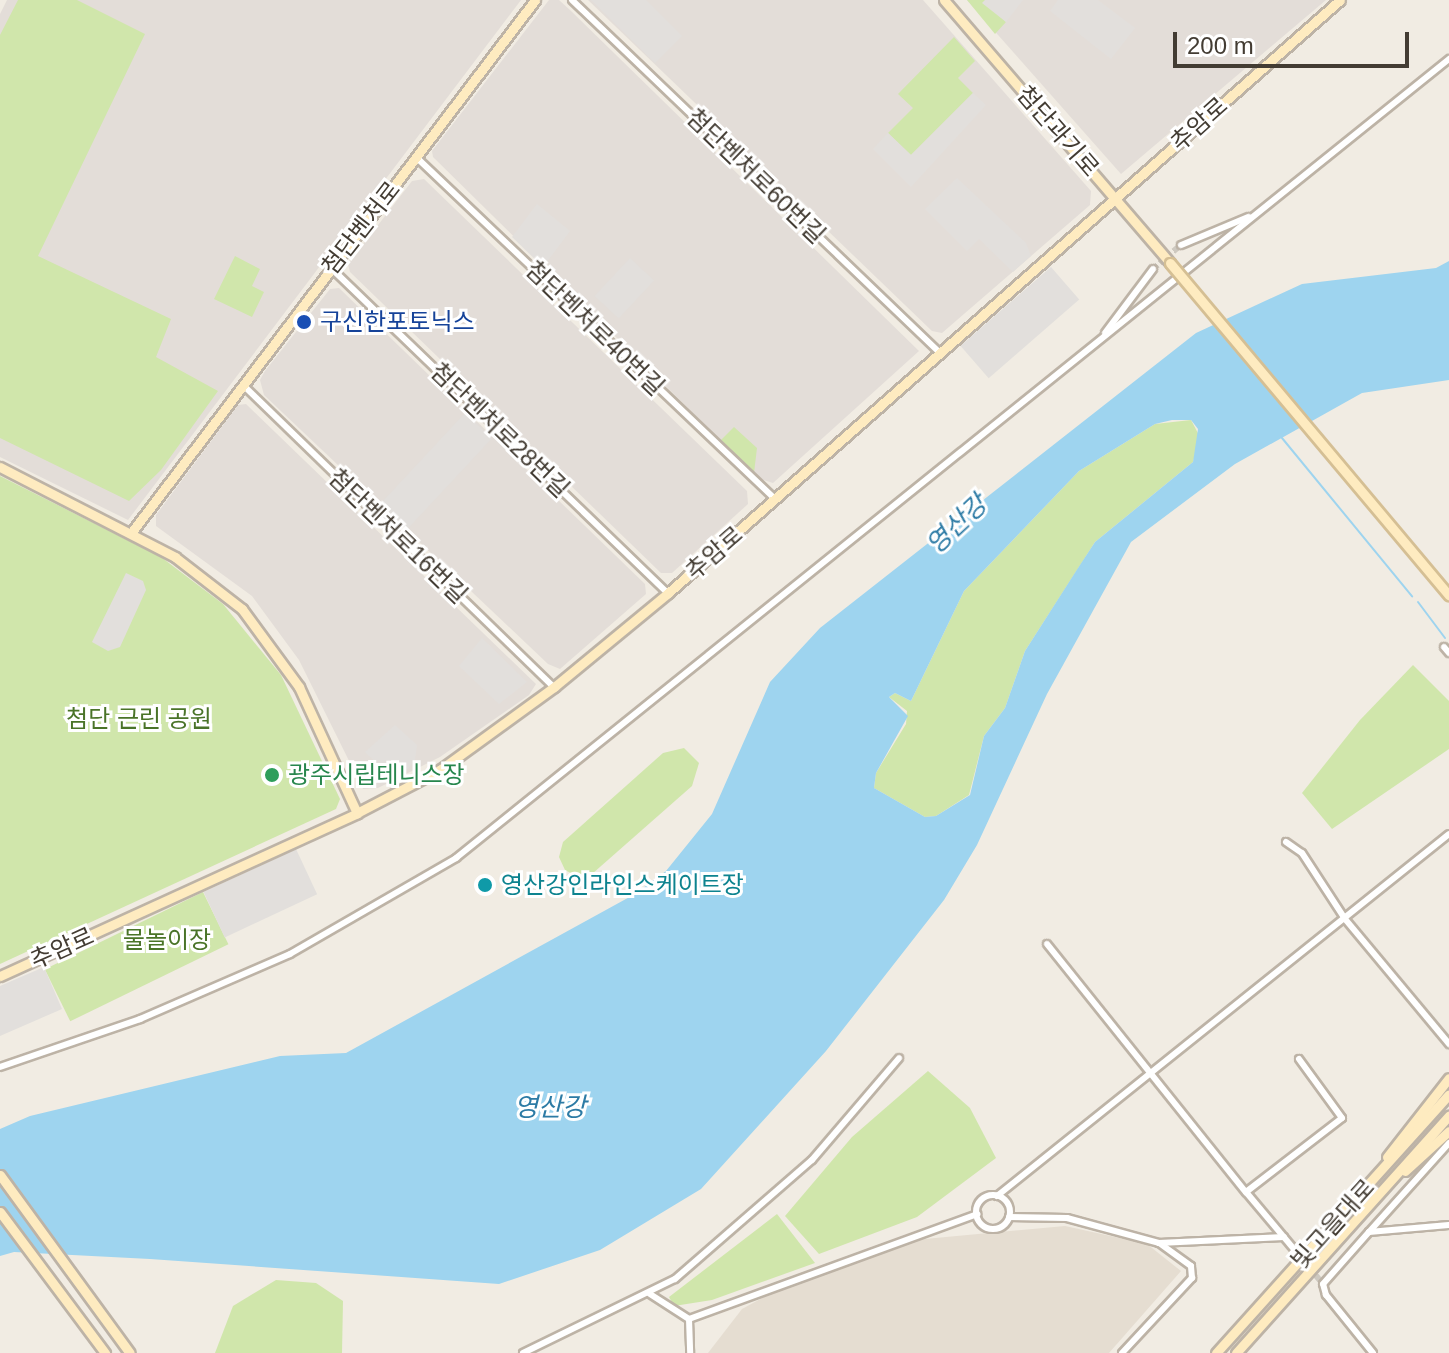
<!DOCTYPE html>
<meta charset="utf-8">
<style>
body{margin:0}
#map{position:relative;width:1449px;height:1353px;overflow:hidden;background:#f1ece3;font-family:Helvetica,"Noto Sans KR",sans-serif}
div>[style]{position:absolute}
[style*='--x']{left:calc(var(--x)*1px);top:calc(var(--y)*1px);width:calc(var(--w)*1px);rotate:calc(var(--a)*1deg)}
.residential>*{inset:0;background:#e5ddd1}
.industrial>*{inset:0;background:#e3ddd8}
.green>*{inset:0;background:#d0e6ab;transform-origin:0 0}
.parking>*{inset:0;background:#e2dfdc;transform-origin:0 0}
.water>*{inset:0;background:#9ed4ef}
.stream>*{height:2px;margin:-1px;padding:0 1px;transform-origin:1px;border-radius:1px;background:#9ed4ef}
.street-tunnel>*{height:6px;margin-top:-3px;transform-origin:0;background:repeating-linear-gradient(90deg,#cec9c0 0 6px,transparent 0 9px)}
.roads{filter:drop-shadow(2px 0 #bdb3a6) drop-shadow(-2px 0 #bdb3a6) drop-shadow(0 2px #bdb3a6) drop-shadow(0 -2px #bdb3a6)}
.street>*{height:6px;margin:-3px;padding:0 3px;transform-origin:3px;border-radius:3px;background:#fff}
.street>.ring{margin:-3px;padding:0;box-sizing:content-box;background:none;border:6px solid #fff;border-radius:50%}
.secondary>*{height:9px;margin:-4.5px;padding:0 4.5px;transform-origin:4.5px;border-radius:4.5px;background:#feebc0}
.bridges{filter:drop-shadow(2px 0 #d5bf94) drop-shadow(-2px 0 #d5bf94) drop-shadow(0 2px #d5bf94) drop-shadow(0 -2px #d5bf94)}
.secondary-bridge>*{height:9px;margin:-4.5px;padding:0 4.5px;transform-origin:4.5px;border-radius:4.5px;background:#feebc0}
.dots>*{width:22px;height:22px;translate:-50% -50%;box-sizing:border-box;border:4px solid #fff;border-radius:50%}
span{translate:-50% -50%;white-space:nowrap;text-align:center;line-height:1.15;-webkit-text-stroke:6px #fff;paint-order:stroke}
.street-label{font-size:24px;color:#433c33}
.transit-label{font-size:24px;color:#164399}
.left{translate:0 -50%;text-align:left}
.park-label{font-size:24px;color:#4a7428}
.leisure-label{font-size:24px;color:#27864d}
.culture-label{font-size:24px;color:#0d838f}
.water-label{font-size:26px;color:#2d7ba5;font-style:italic}
.scale{position:absolute;left:1173px;top:32px;width:236px;height:36px;box-sizing:border-box;border:4px solid #433c33;border-top:0;padding-left:10px;font-size:24px;line-height:28px;white-space:nowrap;color:#433c33;-webkit-text-stroke:6px #fff;paint-order:stroke}
</style>
<div id="map">
<div class="residential">
<div style="clip-path:polygon(1065px 1226px,1147px 1244px,1181px 1271px,1109px 1353px,708px 1353px,742px 1309px,777px 1290px,914px 1240px)"></div>
</div>
<div class="industrial">
<div style="clip-path:polygon(7px 0,521px 0,128px 520px,0 457px,0 14px)"></div>
<div style="clip-path:polygon(549px 0,559px 0,570px 10px,919px 351px,773px 483px,760px 479px,433px 157px,432px 151px)"></div>
<div style="clip-path:polygon(588px 0,923px 0,1091px 191px,1090px 205px,942px 333px,932px 331px)"></div>
<div style="clip-path:polygon(967px 0,1326px 0,1121px 174px)"></div>
<div style="clip-path:polygon(424px 179px,747px 491px,748px 504px,672px 573px,661px 573px,350px 272px,348px 264px,412px 181px)"></div>
<div style="clip-path:polygon(339px 288px,645px 584px,646px 594px,560px 669px,548px 664px,264px 395px,260px 380px,265px 371px,330px 289px)"></div>
<div style="clip-path:polygon(246px 404px,536px 684px,529px 695px,440px 757px,378px 788px,363px 789px,299px 660px,252px 596px,156px 526px,156px 515px,238px 405px)"></div>
</div>
<div class="green">
<div style="clip-path:polygon(18px 0,77px 0,145px 34px,38px 256px,171px 319px,156px 357px,218px 391px,161px 470px,129px 501px,0 438px,0 35px)"></div>
<div style="clip-path:polygon(967px 0,985px 0,1006px 22px,995px 34px)"></div>
<div style="clip-path:polygon(954px 37px,975px 61px,958px 78px,973px 93px,911px 155px,888px 133px,913px 108px,898px 94px)"></div>
<div style="clip-path:polygon(235px 256px,260px 269px,252px 286px,264px 292px,252px 317px,214px 299px)"></div>
<div style="clip-path:polygon(1191px 420px,1200px 437px,1193px 462px,1095px 542px,1025px 651px,1005px 708px,984px 736px,969px 795px,936px 816px,925px 817px,874px 788px,876px 773px,906px 724px,907px 711px,889px 697px,895px 693px,911px 701px,964px 591px,1079px 471px,1155px 424px)"></div>
<div style="clip-path:polygon(734px 427px,757px 448px,754px 473px,721px 440px)"></div>
<div style="clip-path:polygon(0 476px,161px 557px,223px 604px,281px 675px,340px 799px,336px 809px,0 964px)"></div>
<div style="clip-path:polygon(1413px 665px,1449px 701px,1449px 749px,1332px 829px,1302px 793px,1360px 720px)"></div>
<div style="clip-path:polygon(684px 748px,699px 763px,692px 786px,592px 874px,578px 877px,565px 870px,559px 857px,563px 842px,663px 753px)"></div>
<div style="left:203px;top:892px;width:58px;height:176px;rotate:64deg"></div>
<div style="clip-path:polygon(928px 1071px,970px 1108px,996px 1158px,917px 1217px,819px 1254px,785px 1216px,852px 1137px)"></div>
<div style="clip-path:polygon(777px 1214px,815px 1263px,712px 1300px,674px 1306px,669px 1297px)"></div>
<div style="clip-path:polygon(276px 1280px,316px 1283px,343px 1301px,342px 1353px,215px 1353px,233px 1306px)"></div>
</div>
<div class="parking">
<div style="clip-path:polygon(591px 0,646px 0,682px 36px,655px 63px)"></div>
<div style="clip-path:polygon(985px 0,1023px 0,1006px 22px,982px 3px)"></div>
<div style="clip-path:polygon(1058px 0,1098px 0,1135px 28px,1111px 59px,1050px 11px)"></div>
<div style="clip-path:polygon(973px 93px,986px 105px,911px 187px,873px 149px,888px 133px,911px 155px)"></div>
<div style="clip-path:polygon(957px 178px,1026px 243px,1031px 256px,1013px 272px,979px 239px,967px 251px,925px 209px)"></div>
<div style="clip-path:polygon(537px 204px,570px 231px,543px 267px,512px 237px)"></div>
<div style="left:630px;top:258px;width:33px;height:52px;rotate:43deg"></div>
<div style="left:1051px;top:267px;width:43px;height:120px;rotate:49deg"></div>
<div style="left:465px;top:413px;width:37px;height:125px;rotate:43deg"></div>
<div style="clip-path:polygon(126px 573px,143px 581px,146px 590px,120px 647px,108px 651px,92px 642px)"></div>
<div style="clip-path:polygon(482px 638px,527px 682px,499px 704px,459px 666px)"></div>
<div style="clip-path:polygon(395px 725px,417px 745px,415px 760px,408px 769px,389px 775px,365px 752px)"></div>
<div style="left:296px;top:849px;width:50px;height:102px;rotate:65deg"></div>
<div style="clip-path:polygon(44px 967px,62px 1009px,0 1036px,0 986px)"></div>
</div>
<div class="water">
<div style="clip-path:polygon(evenodd,1449px 261px,1449px 380px,1362px 393px,1235px 464px,1131px 542px,1047px 694px,977px 845px,944px 900px,826px 1051px,701px 1189px,600px 1250px,499px 1284px,150px 1259px,14px 1252px,0 1256px,0 1129px,30px 1116px,280px 1056px,346px 1053px,635px 894px,666px 871px,712px 814px,770px 682px,820px 628px,1196px 333px,1302px 284px,1436px 268px,1449px 261px,1172px 420px,1191px 420px,1198px 429px,1193px 462px,1095px 542px,1078px 568px,1025px 651px,1005px 708px,984px 736px,970px 795px,936px 816px,925px 817px,874px 788px,876px 773px,908px 716px,889px 697px,895px 693px,911px 701px,964px 591px,1079px 471px,1155px 424px,1172px 420px)"></div>
</div>
<div class="stream">
<div style="--x:1282;--y:438;--w:205;--a:50.6"></div>
<div style="--x:1418;--y:602;--w:45;--a:53.1"></div>
</div>
<div class="street-tunnel">
<div style="--x:1153;--y:269;--w:37;--a:-41"></div>
<div style="--x:1293;--y:1248;--w:47;--a:50.2"></div>
</div>
<div class="roads">
<div class="street">
<div style="--x:572;--y:0;--w:509;--a:43.8"></div>
<div style="--x:416;--y:157;--w:496;--a:43.6"></div>
<div style="--x:1181;--y:245;--w:73;--a:-22.7"></div>
<div style="--x:331;--y:268;--w:468;--a:44"></div>
<div style="--x:1105;--y:333;--w:80;--a:-53.1"></div>
<div style="--x:243;--y:385;--w:434;--a:44.2"></div>
<div style="--x:1444;--y:647;--w:8;--a:50"></div>
<div style="--x:1286;--y:842;--w:19;--a:35"></div>
<div style="--x:1302;--y:853;--w:79;--a:56.9"></div>
<div style="--x:1345;--y:919;--w:163;--a:50.2"></div>
<div style="--x:1047;--y:944;--w:318;--a:51.3"></div>
<div style="--x:1246;--y:1192;--w:121;--a:-37.6"></div>
<div style="--x:1342;--y:1118;--w:73;--a:-126.1"></div>
<div style="--x:0;--y:1067;--w:148;--a:-18.9"></div>
<div style="--x:140;--y:1019;--w:163;--a:-23.4"></div>
<div style="--x:290;--y:954;--w:192;--a:-30"></div>
<div style="--x:456;--y:858;--w:1275;--a:-38.82"></div>
<div style="--x:1246;--y:1192;--w:73;--a:50"></div>
<div class="ring" style="left:976px;top:1195px;width:28px;height:28px"></div>
<div style="--x:997;--y:1196;--w:579;--a:-38.69"></div>
<div style="--x:1009;--y:1217;--w:58;--a:1"></div>
<div style="--x:1067;--y:1218;--w:95;--a:15.2"></div>
<div style="--x:1159;--y:1243;--w:125;--a:-2.7"></div>
<div style="--x:1369;--y:1232;--w:120;--a:-48"></div>
<div style="--x:650;--y:1294;--w:46;--a:32.7"></div>
<div style="--x:689;--y:1319;--w:307;--a:-20"></div>
<div style="--x:689;--y:1319;--w:34;--a:88"></div>
<div style="--x:523;--y:1353;--w:169;--a:-26"></div>
<div style="--x:675;--y:1279;--w:181;--a:-41"></div>
<div style="--x:812;--y:1160;--w:134;--a:-49.5"></div>
<div style="--x:1122;--y:1353;--w:103;--a:-47"></div>
<div style="--x:1192;--y:1278;--w:12;--a:-95"></div>
<div style="--x:1191;--y:1266;--w:39;--a:-144"></div>
<div style="--x:1373;--y:1353;--w:75;--a:-129"></div>
<div style="--x:1326;--y:1295;--w:11;--a:-105"></div>
<div style="--x:1323;--y:1284;--w:69;--a:-48.5"></div>
<div style="--x:1369;--y:1232;--w:80;--a:-5"></div>
</div>
<div class="secondary">
<div style="--x:944;--y:0;--w:347;--a:49.3"></div>
<div style="--x:0;--y:467;--w:197;--a:27.2"></div>
<div style="--x:175;--y:557;--w:85;--a:37.8"></div>
<div style="--x:242;--y:609;--w:97;--a:53.8"></div>
<div style="--x:299;--y:687;--w:139;--a:65.3"></div>
<div style="--x:131;--y:533;--w:669;--a:-52.84"></div>
<div style="--x:0;--y:976;--w:392;--a:-24.5"></div>
<div style="--x:357;--y:813;--w:95;--a:-27.6"></div>
<div style="--x:441;--y:769;--w:140;--a:-36"></div>
<div style="--x:554;--y:687;--w:148;--a:-39.5"></div>
<div style="--x:668;--y:593;--w:896;--a:-41.43"></div>
<div style="--x:1387;--y:1157;--w:100;--a:-51.9"></div>
<div style="--x:1405;--y:1171;--w:59;--a:-42.3"></div>
<div style="--x:0;--y:1175;--w:220;--a:53.9"></div>
<div style="--x:0;--y:1212;--w:176;--a:53.3"></div>
<div style="--x:1216;--y:1353;--w:348;--a:-48"></div>
<div style="--x:1236;--y:1353;--w:319;--a:-48.1"></div>
</div>
</div>
<div class="bridges">
<div class="secondary-bridge">
<div style="--x:1170;--y:263;--w:434;--a:50"></div>
</div>
</div>
<div class="dots">
<div style="left:304px;top:322px;background:#1a4fb4"></div>
<div style="left:272px;top:775px;background:#2e9e5b"></div>
<div style="left:485px;top:885px;background:#0f9aa8"></div>
</div>
<div class="street-label">
<span style="left:1199px;top:124px;rotate:-42deg">추암로</span>
<span style="left:1058px;top:131px;rotate:49deg">첨단과기로</span>
<span style="left:756px;top:176px;rotate:44deg">첨단벤처로60번길</span>
<span style="left:361px;top:228px;rotate:-52deg">첨단벤처로</span>
<span style="left:595px;top:328px;rotate:44deg">첨단벤처로40번길</span>
<span style="left:500px;top:430px;rotate:44deg">첨단벤처로28번길</span>
<span style="left:398px;top:536px;rotate:44deg">첨단벤처로16번길</span>
<span style="left:714px;top:553px;rotate:-41deg">추암로</span>
<span style="left:62px;top:948px;rotate:-24deg">추암로</span>
<span style="left:1333px;top:1224px;rotate:-48deg">빛고을대로</span>
</div>
<div class="transit-label">
<span class="left" style="left:320px;top:322px">구신한포토닉스</span>
</div>
<div class="park-label">
<span style="left:139px;top:719px">첨단 근린 공원</span>
<span style="left:167px;top:940px">물놀이장</span>
</div>
<div class="leisure-label">
<span class="left" style="left:288px;top:775px">광주시립테니스장</span>
</div>
<div class="culture-label">
<span class="left" style="left:501px;top:885px">영산강인라인스케이트장</span>
</div>
<div class="water-label">
<span style="left:957px;top:525px;rotate:-43deg">영산강</span>
<span style="left:550px;top:1108px">영산강</span>
</div>
<div class="scale">200 m</div>
</div>
